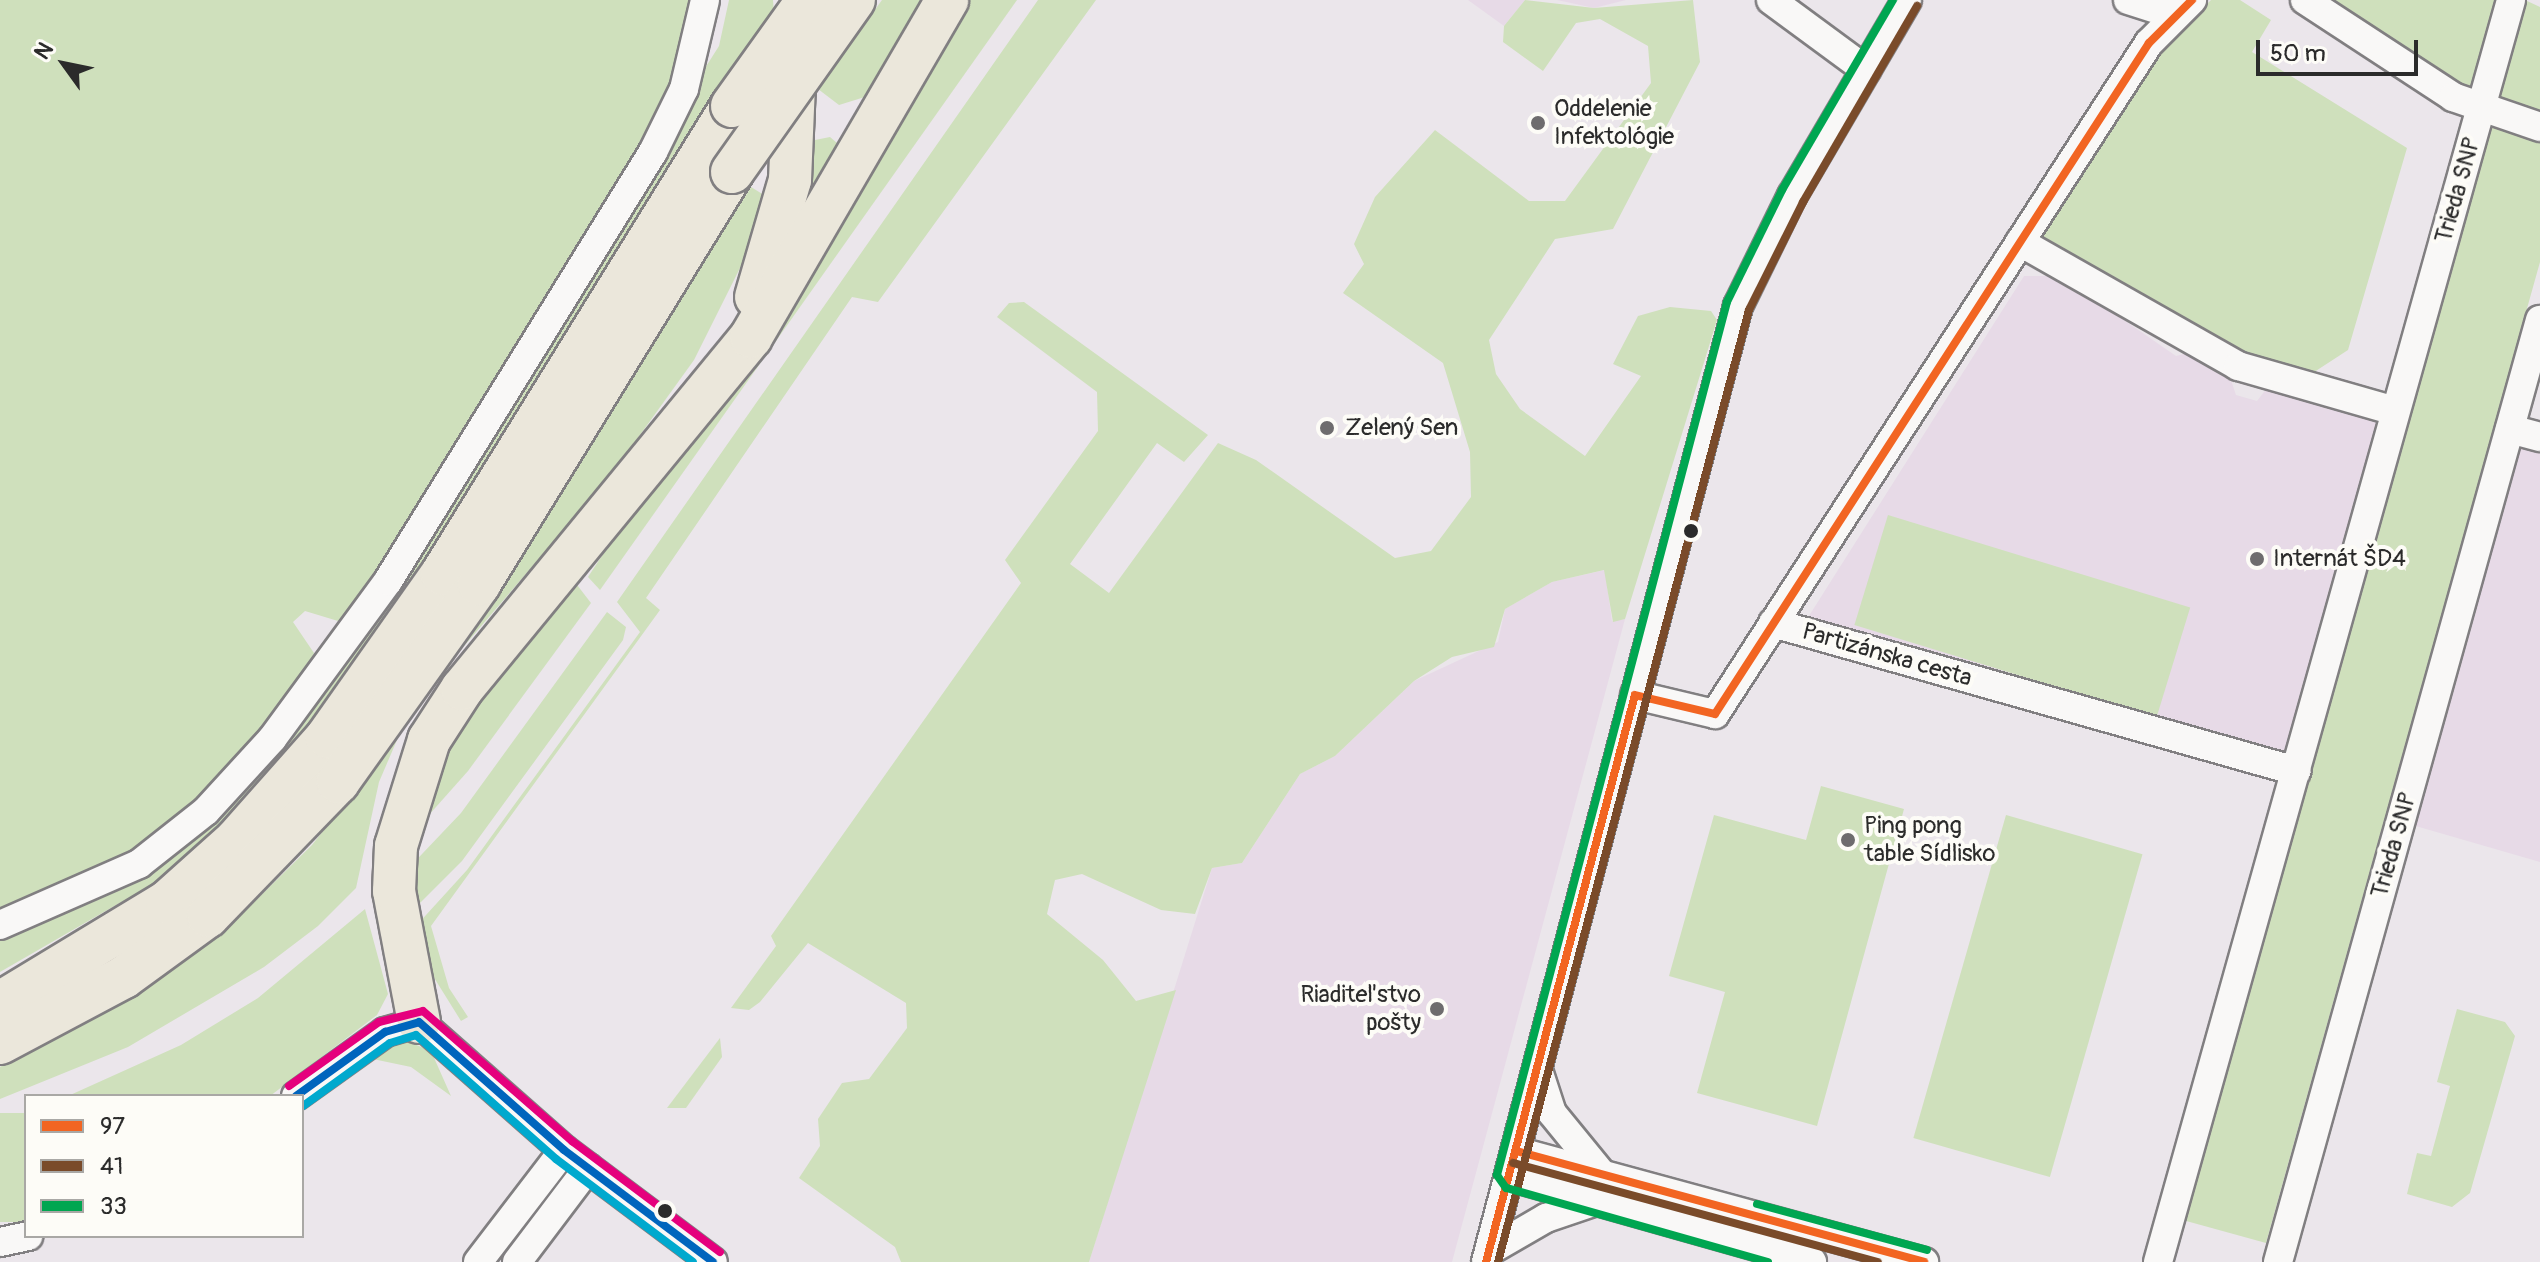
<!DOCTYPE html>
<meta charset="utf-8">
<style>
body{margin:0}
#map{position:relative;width:2540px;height:1262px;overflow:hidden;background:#ebe6eb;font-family:Pangolin,sans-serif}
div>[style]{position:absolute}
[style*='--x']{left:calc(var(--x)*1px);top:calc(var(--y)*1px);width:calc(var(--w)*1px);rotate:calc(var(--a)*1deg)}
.built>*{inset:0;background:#e7dae7}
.green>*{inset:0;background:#cfe0bc;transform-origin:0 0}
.roads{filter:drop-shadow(2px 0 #817f81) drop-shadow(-2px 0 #817f81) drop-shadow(0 2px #817f81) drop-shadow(0 -2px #817f81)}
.minor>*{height:28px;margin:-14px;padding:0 14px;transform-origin:14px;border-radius:14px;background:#f9f8f7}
.highway>*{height:42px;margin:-21px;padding:0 21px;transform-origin:21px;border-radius:21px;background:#ebe7db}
.bridges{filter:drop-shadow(2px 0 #817f81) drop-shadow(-2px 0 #817f81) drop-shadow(0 2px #817f81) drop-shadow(0 -2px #817f81)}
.highway-bridge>*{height:42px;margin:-21px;padding:0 21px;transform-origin:21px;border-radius:21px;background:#ebe7db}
.bus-1>*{height:8px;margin:-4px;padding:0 4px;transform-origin:4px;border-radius:4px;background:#f26522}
.bus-2>*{height:8px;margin:-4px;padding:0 4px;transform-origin:4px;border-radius:4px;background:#7a4b2a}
.bus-3>*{height:8px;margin:-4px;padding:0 4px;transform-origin:4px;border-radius:4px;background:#00a651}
.bus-4>*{height:8px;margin:-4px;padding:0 4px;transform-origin:4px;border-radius:4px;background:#0065bd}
.bus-5>*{height:8px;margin:-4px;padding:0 4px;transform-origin:4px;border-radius:4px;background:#00a9ce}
.bus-6>*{height:8px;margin:-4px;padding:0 4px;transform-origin:4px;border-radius:4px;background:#e5007d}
.dots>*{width:22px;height:22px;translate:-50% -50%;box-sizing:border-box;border:4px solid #fdfcf7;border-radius:50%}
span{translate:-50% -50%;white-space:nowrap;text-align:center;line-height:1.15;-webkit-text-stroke:8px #fdfcf7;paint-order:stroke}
.poi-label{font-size:24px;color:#2b2b2b}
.left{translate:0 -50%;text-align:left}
.right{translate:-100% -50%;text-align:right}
.street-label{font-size:24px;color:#2b2b2b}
.legend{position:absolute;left:24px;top:1094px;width:280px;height:144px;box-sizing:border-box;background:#fdfcf7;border:2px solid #a9a8a5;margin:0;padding:10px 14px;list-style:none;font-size:24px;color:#2b2b2b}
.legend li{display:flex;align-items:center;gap:16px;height:40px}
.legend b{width:40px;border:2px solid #a9a8a5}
.north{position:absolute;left:24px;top:24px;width:80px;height:80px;-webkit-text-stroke:6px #fdfcf7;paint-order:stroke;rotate:303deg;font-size:22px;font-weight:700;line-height:32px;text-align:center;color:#2b2b2b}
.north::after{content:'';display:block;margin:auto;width:28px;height:36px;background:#2b2b2b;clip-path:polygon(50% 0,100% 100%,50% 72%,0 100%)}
.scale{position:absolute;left:2256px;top:40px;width:162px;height:36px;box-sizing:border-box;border:4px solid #2b2b2b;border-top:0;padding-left:10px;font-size:24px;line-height:28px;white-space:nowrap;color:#2b2b2b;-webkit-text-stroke:6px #fdfcf7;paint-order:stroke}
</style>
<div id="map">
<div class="built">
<div style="clip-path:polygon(1468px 0,1525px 0,1504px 26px)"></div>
<div style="clip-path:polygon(1557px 0,1626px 0,1594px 8px)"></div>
<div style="clip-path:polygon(2024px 276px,2060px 276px,2176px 356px,2188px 353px,2231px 380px,2236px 395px,2257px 401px,2267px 388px,2399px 424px,2304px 762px,1807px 619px)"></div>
<div style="clip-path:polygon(2491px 438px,2540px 452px,2540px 862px,2388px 818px)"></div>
<div style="clip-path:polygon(1605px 570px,1612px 621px,1625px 619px,1452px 1262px,1089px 1262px,1212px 868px,1242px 863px,1300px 774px,1335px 756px,1414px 681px,1498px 642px,1505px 609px,1552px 582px)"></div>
</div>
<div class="green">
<div style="clip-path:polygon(0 0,693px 0,662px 116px,353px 612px,338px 621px,305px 611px,293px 622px,314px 653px,307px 674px,222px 783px,160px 836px,105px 872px,0 916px)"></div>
<div style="clip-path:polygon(729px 0,773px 0,774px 13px,379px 641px,234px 818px,131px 906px,123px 901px,0 972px,0 934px,59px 914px,280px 738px,719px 46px)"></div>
<div style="clip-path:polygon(882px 0,928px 0,868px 96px,839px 105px,818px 89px)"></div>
<div style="clip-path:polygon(967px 0,1017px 0,600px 590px,588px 577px)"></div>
<div style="clip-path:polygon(1038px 0,1096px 0,878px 302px,852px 297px,646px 598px,660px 610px,431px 926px,449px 988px,468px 1017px,461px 1021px,428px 968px,416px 926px,467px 870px,640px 632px,617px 602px)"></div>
<div style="clip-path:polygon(1525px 0,1594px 8px,1693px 0,1700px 62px,1613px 229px,1555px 239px,1489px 340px,1496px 374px,1520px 409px,1585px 456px,1641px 376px,1613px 364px,1638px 316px,1670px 307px,1711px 311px,1717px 320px,1625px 619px,1613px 622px,1604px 570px,1552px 582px,1505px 609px,1494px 647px,1452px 657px,1414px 681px,1335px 756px,1300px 774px,1242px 863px,1212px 868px,1195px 914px,1161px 910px,1082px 874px,1055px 880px,1047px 914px,1103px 960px,1136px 1001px,1176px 990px,1089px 1262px,901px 1262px,895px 1247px,799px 1178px,820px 1146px,818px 1119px,842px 1083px,869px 1079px,907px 1028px,906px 1003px,808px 943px,760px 1002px,749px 1010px,731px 1008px,776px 946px,771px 936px,1021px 583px,1005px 560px,1098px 431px,1097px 392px,997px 317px,1009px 303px,1024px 302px,1208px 435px,1184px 462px,1157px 443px,1070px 564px,1109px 593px,1218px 443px,1256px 460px,1395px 558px,1431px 551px,1471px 497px,1470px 452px,1443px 363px,1343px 293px,1364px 264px,1354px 244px,1375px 197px,1435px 130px,1529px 201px,1565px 201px,1651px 83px,1648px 46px,1600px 19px,1576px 23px,1543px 71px,1503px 42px,1504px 26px)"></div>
<div style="clip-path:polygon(2211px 0,2240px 0,2271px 20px,2252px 52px,2407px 148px,2348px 350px,2305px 378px,2235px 354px,2041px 239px,2161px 50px)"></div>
<div style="clip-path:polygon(2331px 0,2525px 0,2540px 7px,2540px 262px,2266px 1243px,2179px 1219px,2482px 131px,2465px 87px)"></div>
<div style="clip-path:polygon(830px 137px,844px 149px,800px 215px,810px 141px)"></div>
<div style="clip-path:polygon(751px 187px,764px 195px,748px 252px,694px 360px,614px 471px,459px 652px)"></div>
<div style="left:1888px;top:515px;width:316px;height:115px;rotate:17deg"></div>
<div style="clip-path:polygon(574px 581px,591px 603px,468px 771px,412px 834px,437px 748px)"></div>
<div style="clip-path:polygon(607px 612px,626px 627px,623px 640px,462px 861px,410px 913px,403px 874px,461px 813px)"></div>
<div style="clip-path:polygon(400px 733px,379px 782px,356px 888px,318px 926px,264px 967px,128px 1047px,0 1099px,0 1067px,153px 984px,243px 913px,312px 845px)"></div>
<div style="clip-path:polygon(1821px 786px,1904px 809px,1817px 1126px,1697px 1093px,1725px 992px,1669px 976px,1714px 815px,1806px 840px)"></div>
<div style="left:2006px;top:815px;width:142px;height:336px;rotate:16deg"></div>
<div style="clip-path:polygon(365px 909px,388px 994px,377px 1015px,270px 1096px,68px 1096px,181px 1045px,258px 998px)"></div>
<div style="clip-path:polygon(2457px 1009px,2505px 1022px,2515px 1036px,2470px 1193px,2452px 1207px,2407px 1194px,2417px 1153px,2431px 1156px,2450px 1086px,2437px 1082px)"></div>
<div style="clip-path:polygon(720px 1038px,722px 1057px,686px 1108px,667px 1108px)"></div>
<div style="clip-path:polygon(402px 1039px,431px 1051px,451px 1096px,411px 1067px,368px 1058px)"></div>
<div style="left:26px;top:1113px;width:109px;height:27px;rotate:90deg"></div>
</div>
<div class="roads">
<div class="minor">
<div style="--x:1771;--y:0;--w:118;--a:36.4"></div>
<div style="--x:2128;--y:0;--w:49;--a:17.7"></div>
<div style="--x:2305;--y:0;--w:177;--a:33.2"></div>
<div style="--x:2453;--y:97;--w:92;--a:19"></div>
<div style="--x:2020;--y:242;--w:251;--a:29.6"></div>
<div style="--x:2238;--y:366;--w:163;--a:16"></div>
<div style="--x:2510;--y:429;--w:31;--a:15"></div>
<div style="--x:1773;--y:623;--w:544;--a:15.8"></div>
<div style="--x:1635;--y:695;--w:82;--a:13.4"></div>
<div style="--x:1715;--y:714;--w:799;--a:-57.11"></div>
<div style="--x:2149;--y:43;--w:61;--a:-45"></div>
<div style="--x:0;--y:925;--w:152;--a:-23.7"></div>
<div style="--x:139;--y:864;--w:85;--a:-38.3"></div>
<div style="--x:206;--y:811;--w:98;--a:-47.5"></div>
<div style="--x:272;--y:739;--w:196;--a:-53.7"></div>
<div style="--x:388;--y:581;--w:504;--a:-58.3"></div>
<div style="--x:653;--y:152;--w:70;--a:-63.8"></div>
<div style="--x:684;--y:89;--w:91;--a:-76.7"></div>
<div style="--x:1538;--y:1070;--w:45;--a:72"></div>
<div style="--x:1552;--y:1113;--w:77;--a:50.8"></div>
<div style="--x:296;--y:1096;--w:110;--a:-35.7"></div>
<div style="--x:385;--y:1032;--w:35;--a:-16"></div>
<div style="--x:419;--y:1022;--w:193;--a:41.4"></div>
<div style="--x:564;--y:1150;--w:186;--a:36.9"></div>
<div style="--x:1516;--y:1151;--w:423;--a:15.2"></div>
<div style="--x:1509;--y:1176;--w:315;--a:15.8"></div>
<div style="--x:0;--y:1242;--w:29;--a:-12"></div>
<div style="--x:1489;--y:1251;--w:66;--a:-30.1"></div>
<div style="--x:1546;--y:1218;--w:53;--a:-18.8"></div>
<div style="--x:478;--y:1262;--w:141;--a:-52.5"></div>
<div style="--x:517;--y:1262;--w:118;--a:-52.9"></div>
<div style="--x:1486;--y:1262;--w:989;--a:-75.23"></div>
<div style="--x:1738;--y:306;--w:123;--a:-63.9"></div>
<div style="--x:1792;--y:196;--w:227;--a:-59.6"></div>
<div style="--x:2158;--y:1262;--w:1310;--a:-74.37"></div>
<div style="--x:2278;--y:1262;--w:978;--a:-74.46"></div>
</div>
<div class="highway">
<div style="--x:756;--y:297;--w:122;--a:-73.8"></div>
<div style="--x:790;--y:180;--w:119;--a:-87.6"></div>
<div style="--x:0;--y:1003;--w:195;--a:-31.2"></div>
<div style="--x:167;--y:902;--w:93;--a:-41.9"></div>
<div style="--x:236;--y:840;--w:137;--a:-48.5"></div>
<div style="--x:327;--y:737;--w:199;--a:-54.8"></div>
<div style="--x:442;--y:574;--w:551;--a:-58.22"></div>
<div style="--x:419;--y:1022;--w:133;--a:-100.8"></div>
<div style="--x:394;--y:891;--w:45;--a:-87.5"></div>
<div style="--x:396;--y:846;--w:111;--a:-72.7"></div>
<div style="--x:429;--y:740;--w:61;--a:-57.1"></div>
<div style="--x:462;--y:689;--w:455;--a:-50.6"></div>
<div style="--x:751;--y:337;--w:390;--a:-59.8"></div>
<div style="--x:0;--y:1043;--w:140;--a:-28"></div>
<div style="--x:124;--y:977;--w:104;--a:-36"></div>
<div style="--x:208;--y:916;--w:187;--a:-45.9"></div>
<div style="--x:338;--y:782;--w:243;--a:-54.5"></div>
<div style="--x:479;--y:584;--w:483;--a:-58.4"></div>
</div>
</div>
<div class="bridges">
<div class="highway-bridge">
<div style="--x:732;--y:106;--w:130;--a:-54.4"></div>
<div style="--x:732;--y:172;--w:211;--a:-54.7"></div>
</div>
</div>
<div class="bus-1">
<div style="--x:1516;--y:1151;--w:423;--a:15.2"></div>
<div style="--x:1486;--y:1262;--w:586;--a:-75.28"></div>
<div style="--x:1635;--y:695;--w:82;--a:13.4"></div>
<div style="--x:1715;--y:714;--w:799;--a:-57.11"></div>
<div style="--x:2149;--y:43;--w:61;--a:-45"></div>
</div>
<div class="bus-2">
<div style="--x:1513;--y:1163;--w:378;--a:15.2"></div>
<div style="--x:1498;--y:1262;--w:985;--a:-75.23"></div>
<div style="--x:1749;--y:310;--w:121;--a:-63.4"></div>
<div style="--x:1803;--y:202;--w:227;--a:-59.8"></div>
</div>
<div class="bus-3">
<div style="--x:1757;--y:1204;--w:176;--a:15.1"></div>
<div style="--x:1768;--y:1262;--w:272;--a:-164.2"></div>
<div style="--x:1506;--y:1188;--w:16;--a:-125"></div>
<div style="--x:1497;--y:1175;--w:903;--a:-75.24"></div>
<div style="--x:1727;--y:302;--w:125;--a:-63.8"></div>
<div style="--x:1782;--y:190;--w:220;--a:-59.7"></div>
</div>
<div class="bus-4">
<div style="--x:296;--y:1096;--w:110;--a:-35.7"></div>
<div style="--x:385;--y:1032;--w:35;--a:-16"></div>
<div style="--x:419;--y:1022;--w:193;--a:41.4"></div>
<div style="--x:564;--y:1150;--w:186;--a:36.9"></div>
</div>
<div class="bus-5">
<div style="--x:303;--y:1106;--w:107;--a:-35.9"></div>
<div style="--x:390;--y:1043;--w:27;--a:-17"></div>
<div style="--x:416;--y:1035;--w:187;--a:41.5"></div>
<div style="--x:556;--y:1159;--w:171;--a:36.9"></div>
</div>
<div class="bus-6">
<div style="--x:289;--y:1086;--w:110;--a:-35.4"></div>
<div style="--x:379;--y:1022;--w:45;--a:-14"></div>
<div style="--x:423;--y:1011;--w:198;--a:41.1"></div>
<div style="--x:572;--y:1141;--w:185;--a:36.9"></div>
</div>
<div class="dots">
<div style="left:1538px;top:123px;background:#6e6c6e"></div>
<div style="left:1327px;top:428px;background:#6e6c6e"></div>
<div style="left:1691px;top:531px;background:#2b2b2b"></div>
<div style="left:2257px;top:559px;background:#6e6c6e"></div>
<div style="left:1848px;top:840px;background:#6e6c6e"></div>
<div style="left:1437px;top:1009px;background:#6e6c6e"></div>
<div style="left:665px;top:1211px;background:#2b2b2b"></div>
</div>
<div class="poi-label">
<span class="left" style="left:1554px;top:123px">Oddelenie<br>Infektológie</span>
<span class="left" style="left:1345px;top:428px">Zelený Sen</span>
<span class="left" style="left:2273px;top:559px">Internát ŠD4</span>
<span class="left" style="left:1864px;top:840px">Ping pong<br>table Sídlisko</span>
<span class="right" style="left:1421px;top:1009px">Riaditeľstvo<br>pošty</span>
</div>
<div class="street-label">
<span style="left:2458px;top:190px;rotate:-74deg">Trieda SNP</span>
<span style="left:1887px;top:655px;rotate:16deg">Partizánska cesta</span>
<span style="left:2394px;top:845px;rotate:-74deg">Trieda SNP</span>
</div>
<ul class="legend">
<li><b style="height:10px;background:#f26522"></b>97</li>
<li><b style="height:10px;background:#7a4b2a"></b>41</li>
<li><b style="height:10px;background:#00a651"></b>33</li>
</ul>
<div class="north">N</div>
<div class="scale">50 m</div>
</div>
